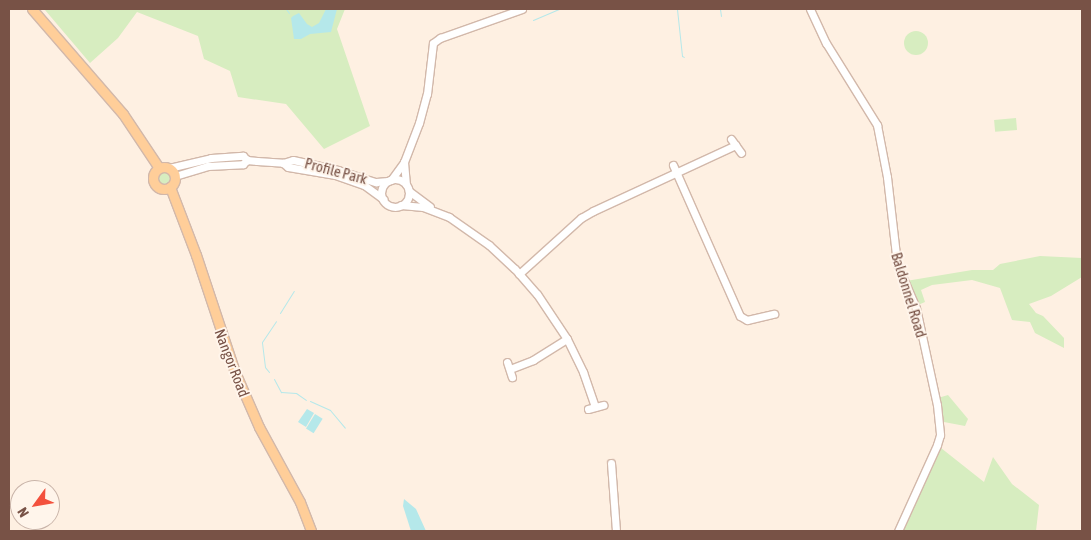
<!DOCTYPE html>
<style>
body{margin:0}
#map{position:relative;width:1091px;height:540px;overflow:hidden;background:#fef0e2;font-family:"Asap Condensed",sans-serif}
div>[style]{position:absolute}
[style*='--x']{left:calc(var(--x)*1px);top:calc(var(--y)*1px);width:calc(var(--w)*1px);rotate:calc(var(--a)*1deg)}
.green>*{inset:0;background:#d7edc0;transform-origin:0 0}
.round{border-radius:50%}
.water>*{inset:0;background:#b5e8ea;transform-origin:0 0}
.stream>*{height:1px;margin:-0.5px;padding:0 0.5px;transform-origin:0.5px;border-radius:0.5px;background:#b5e8ea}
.roads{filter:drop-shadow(1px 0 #d2b8aa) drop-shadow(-1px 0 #d2b8aa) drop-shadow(0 1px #d2b8aa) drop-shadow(0 -1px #d2b8aa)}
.minor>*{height:7px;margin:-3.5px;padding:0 3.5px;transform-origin:3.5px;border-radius:3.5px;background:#fff}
.minor>.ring{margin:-3.5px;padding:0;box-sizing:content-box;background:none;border:7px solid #fff;border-radius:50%}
.major>*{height:9px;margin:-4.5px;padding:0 4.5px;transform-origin:4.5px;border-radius:4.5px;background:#ffce99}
.major>.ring{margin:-4.5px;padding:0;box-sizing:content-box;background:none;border:9px solid #ffce99;border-radius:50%}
span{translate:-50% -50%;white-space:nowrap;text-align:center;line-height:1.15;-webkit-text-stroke:4px #fff5eb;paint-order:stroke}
.street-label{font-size:15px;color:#785246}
.frame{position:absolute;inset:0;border:10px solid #785246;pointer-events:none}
.north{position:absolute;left:10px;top:480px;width:50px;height:50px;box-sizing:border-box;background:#fff5eb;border:1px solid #c9b4a9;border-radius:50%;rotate:238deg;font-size:14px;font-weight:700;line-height:20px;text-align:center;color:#785246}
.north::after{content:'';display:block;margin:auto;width:18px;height:22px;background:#f3513d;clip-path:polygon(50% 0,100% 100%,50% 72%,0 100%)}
</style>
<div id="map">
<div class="green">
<div style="clip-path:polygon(47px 9px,345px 9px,337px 29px,370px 126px,324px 149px,286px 104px,238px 97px,230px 71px,204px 59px,198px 36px,137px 12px,118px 38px,90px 63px,45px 10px)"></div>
<div class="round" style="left:904px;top:31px;width:24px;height:24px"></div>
<div style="left:1016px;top:118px;width:12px;height:22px;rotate:85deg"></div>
<div class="round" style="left:158px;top:172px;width:12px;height:12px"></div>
<div style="clip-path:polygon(1040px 256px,1082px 258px,1082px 277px,1051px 296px,1029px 304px,1036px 313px,1043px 316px,1064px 338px,1064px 348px,1035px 333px,1030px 322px,1012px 320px,1000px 288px,972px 280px,932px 285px,921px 290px,925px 302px,918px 305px,906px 281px,972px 270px,993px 270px,1000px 264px)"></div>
<div style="clip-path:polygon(948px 395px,968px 419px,965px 426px,944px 422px,938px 398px)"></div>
<div style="clip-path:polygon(941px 448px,984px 482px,993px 457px,1012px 484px,1039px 505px,1036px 531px,900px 531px,936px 451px)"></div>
</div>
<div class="water">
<div style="clip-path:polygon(326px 9px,337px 9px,331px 32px,310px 34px,301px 39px,294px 39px,291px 18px,293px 16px,299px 13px,307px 24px,312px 27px,319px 23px)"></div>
<div style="clip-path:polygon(307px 409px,314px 413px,306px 427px,298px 422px)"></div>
<div style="left:315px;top:414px;width:9px;height:17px;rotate:32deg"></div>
<div style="clip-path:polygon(404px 499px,416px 509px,426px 531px,411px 531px,403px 506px)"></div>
</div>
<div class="stream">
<div style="--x:286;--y:9;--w:5;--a:53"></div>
<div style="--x:677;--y:9;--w:47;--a:83.9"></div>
<div style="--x:682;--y:56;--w:2;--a:27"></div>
<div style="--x:720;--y:9;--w:7;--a:82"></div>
<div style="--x:533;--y:20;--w:28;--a:-23"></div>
<div style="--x:280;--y:313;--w:26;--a:-58"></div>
<div style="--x:269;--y:372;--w:6;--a:-129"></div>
<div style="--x:265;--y:367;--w:25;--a:-97"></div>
<div style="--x:262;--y:342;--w:25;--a:-56"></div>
<div style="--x:274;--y:379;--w:15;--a:62"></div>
<div style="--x:281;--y:392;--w:15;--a:4"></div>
<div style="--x:296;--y:393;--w:12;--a:35"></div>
<div style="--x:310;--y:401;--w:22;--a:24"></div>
<div style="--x:330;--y:410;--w:23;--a:50"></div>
</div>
<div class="roads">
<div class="minor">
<div style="--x:810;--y:9;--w:38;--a:65"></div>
<div style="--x:826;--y:43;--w:97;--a:58.1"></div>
<div style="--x:877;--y:125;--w:53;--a:79.1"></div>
<div style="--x:887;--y:177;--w:88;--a:83.4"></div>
<div style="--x:897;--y:264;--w:48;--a:66.6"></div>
<div style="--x:916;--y:308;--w:99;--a:77.8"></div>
<div style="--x:937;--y:405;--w:30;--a:84"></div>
<div style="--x:940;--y:435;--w:10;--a:107"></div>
<div style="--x:937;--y:445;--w:94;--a:114.4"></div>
<div style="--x:731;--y:139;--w:17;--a:54"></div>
<div style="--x:404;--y:162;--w:22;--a:85"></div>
<div style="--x:283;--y:163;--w:6;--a:39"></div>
<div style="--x:288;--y:167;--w:48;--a:9.7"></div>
<div style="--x:335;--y:175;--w:31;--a:19"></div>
<div style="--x:364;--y:185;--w:24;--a:36"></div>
<div style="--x:673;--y:165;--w:165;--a:66.1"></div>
<div style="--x:740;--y:316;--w:8;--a:30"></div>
<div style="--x:747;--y:320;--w:28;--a:-13"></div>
<div style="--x:169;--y:168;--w:43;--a:-13.4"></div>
<div style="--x:211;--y:158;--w:32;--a:-4"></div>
<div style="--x:243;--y:156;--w:6;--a:45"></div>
<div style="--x:247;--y:160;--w:10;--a:6"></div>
<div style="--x:257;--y:161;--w:26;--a:4"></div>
<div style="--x:283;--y:163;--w:10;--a:-17"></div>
<div style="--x:293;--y:160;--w:46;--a:12.5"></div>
<div style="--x:338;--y:170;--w:40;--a:18"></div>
<div style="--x:376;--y:182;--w:12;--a:-5"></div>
<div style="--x:175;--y:176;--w:34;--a:-17"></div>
<div style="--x:208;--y:166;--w:35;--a:-3"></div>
<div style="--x:243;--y:164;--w:6;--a:-45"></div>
<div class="ring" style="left:381px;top:179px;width:21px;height:21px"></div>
<div style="--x:391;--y:180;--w:22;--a:-54"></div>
<div style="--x:404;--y:162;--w:42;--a:-69"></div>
<div style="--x:419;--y:123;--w:30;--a:-75"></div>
<div style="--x:427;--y:94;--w:51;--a:-83.3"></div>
<div style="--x:433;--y:43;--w:9;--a:-36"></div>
<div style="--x:440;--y:38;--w:87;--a:-19.5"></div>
<div style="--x:409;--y:191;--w:26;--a:37"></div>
<div style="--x:401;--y:205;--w:22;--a:5"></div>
<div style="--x:423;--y:207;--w:28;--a:21"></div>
<div style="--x:449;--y:217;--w:49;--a:35"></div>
<div style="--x:489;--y:245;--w:35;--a:43"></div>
<div style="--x:515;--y:269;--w:33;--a:49"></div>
<div style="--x:537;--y:294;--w:54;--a:56.3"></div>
<div style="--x:567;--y:339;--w:37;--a:64"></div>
<div style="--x:583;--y:372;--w:37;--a:71"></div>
<div style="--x:519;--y:274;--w:84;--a:-42.1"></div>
<div style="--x:581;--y:218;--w:14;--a:-30"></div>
<div style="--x:593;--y:211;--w:157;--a:-24.8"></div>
<div style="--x:507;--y:362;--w:16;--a:72"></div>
<div style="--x:510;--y:369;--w:25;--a:-21"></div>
<div style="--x:533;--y:360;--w:40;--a:-32"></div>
<div style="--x:588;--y:409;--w:16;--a:-15"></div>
<div style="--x:611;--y:463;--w:68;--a:85.8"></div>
</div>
<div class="major">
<div style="--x:32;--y:9;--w:139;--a:49.1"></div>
<div style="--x:123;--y:114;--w:65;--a:56.3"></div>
<div class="ring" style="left:153px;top:167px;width:13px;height:13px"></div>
<div style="--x:170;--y:187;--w:73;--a:69.1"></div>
<div style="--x:196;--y:255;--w:123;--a:71.6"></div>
<div style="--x:235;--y:372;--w:60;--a:66.4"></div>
<div style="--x:259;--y:427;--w:85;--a:61.3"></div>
<div style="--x:300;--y:502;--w:31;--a:69"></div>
</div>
</div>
<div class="street-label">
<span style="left:336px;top:171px;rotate:15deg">Profile Park</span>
<span style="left:909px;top:295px;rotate:73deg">Baldonnel Road</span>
<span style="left:232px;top:363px;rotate:69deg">Nangor Road</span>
</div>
<div class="frame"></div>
<div class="north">N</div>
</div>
